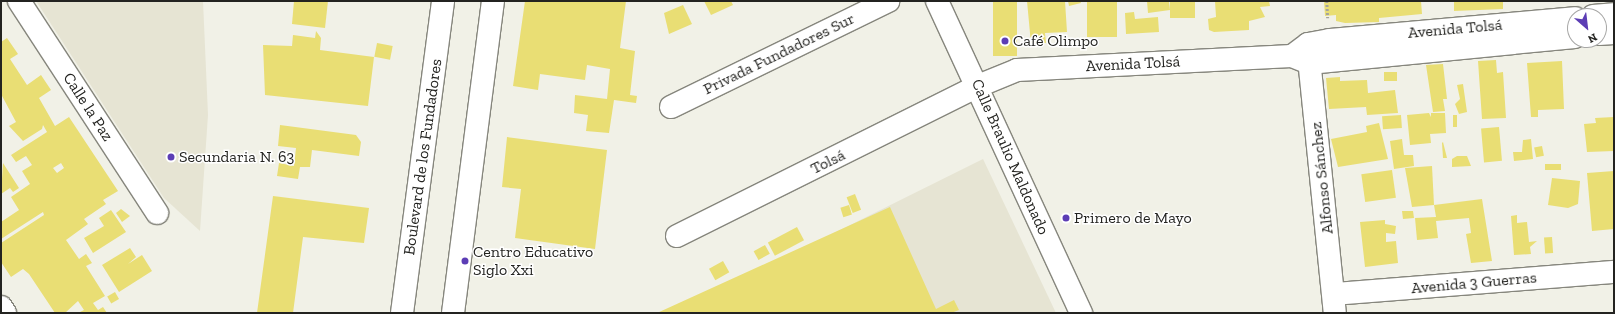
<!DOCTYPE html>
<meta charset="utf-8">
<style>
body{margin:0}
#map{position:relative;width:1615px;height:314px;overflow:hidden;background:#f1f1e7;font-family:"Zilla Slab",serif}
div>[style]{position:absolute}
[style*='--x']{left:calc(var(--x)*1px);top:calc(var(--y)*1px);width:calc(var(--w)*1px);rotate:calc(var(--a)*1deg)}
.built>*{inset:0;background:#e6e4d3}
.building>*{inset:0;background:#e9de74;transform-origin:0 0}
.path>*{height:2.5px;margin-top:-1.25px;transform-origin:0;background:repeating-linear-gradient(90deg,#a4a49d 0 2px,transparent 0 4px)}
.roads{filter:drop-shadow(1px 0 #86867d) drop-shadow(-1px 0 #86867d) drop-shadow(0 1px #86867d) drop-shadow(0 -1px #86867d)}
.street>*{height:22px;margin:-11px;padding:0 11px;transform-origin:11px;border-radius:11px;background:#fff}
.secondary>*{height:22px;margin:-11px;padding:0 11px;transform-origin:11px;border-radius:11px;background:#fff}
.primary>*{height:22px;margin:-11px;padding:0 11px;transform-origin:11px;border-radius:11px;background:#fff}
.dots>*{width:11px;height:11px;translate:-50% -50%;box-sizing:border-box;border:2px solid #fff;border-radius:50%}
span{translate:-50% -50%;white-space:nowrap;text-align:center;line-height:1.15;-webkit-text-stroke:3px #fff;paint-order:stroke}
.street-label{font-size:16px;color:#232320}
.poi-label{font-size:16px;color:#232320}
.left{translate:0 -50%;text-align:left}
.frame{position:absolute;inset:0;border:2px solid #232320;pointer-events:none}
.north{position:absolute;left:1567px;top:8px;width:40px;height:40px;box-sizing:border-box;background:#fff;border:1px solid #a7a7a6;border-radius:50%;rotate:152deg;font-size:11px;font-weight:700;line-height:16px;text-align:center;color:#232320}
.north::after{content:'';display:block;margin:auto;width:14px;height:18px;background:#5c3db5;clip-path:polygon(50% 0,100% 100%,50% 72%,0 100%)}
</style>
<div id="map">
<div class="built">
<div style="clip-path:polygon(36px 1px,203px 1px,208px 115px,200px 231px,164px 198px)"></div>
<div style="clip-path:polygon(983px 159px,1056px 313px,673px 313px)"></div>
</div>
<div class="building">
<div style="clip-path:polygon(294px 1px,328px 1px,325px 28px,292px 24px)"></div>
<div style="clip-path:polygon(525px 1px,626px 1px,620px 48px,635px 51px,630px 95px,637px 96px,636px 103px,614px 100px,609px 133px,586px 131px,588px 115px,574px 113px,575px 95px,607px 99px,610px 69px,587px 65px,585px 80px,540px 74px,538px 90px,513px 86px)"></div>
<div style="clip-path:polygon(704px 1px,731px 1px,733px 5px,711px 15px)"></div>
<div style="left:993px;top:1px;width:24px;height:55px"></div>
<div style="clip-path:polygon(1027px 1px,1065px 1px,1067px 32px,1045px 33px,1046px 43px,1031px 44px)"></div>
<div style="clip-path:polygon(1068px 1px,1080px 1px,1081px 3px,1069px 6px)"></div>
<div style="left:1087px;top:1px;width:30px;height:36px"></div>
<div style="clip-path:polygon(1147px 1px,1169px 1px,1170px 10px,1148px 13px)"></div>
<div style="left:1170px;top:1px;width:25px;height:17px"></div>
<div style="clip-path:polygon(1215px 1px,1269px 1px,1270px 6px,1260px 7px,1265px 17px,1249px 21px,1249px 30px,1214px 32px,1209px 30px,1208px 19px,1216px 17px)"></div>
<div style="clip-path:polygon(1324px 1px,1421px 1px,1422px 14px,1379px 18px,1379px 22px,1345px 23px,1336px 21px,1336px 15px,1325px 16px)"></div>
<div style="clip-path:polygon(1454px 1px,1503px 1px,1503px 9px,1454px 11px)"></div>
<div style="clip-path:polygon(683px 5px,692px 24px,669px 34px,664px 13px)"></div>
<div style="clip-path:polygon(1134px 12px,1135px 19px,1158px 17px,1159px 32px,1126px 34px,1125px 13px)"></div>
<div style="clip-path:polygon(316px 31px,321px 38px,320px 50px,374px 57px,368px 106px,265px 95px,263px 45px,292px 46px,293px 35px,315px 38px)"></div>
<div style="clip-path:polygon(evenodd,7px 38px,18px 54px,10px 59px,27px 85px,41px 75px,51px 90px,39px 98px,55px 126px,69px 117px,118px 191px,103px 200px,106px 204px,84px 219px,88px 224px,66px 240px,79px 259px,86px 254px,92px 263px,86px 266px,105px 296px,93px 303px,98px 310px,103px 307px,107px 313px,78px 313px,84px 310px,78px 301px,65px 313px,55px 313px,29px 274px,23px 269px,11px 277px,1px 262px,1px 243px,44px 215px,43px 212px,1px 239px,1px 222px,19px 210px,11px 197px,30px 184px,22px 171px,32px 165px,26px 156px,16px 162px,11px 155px,47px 132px,43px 125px,42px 129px,23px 141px,9px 126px,16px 122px,1px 94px,1px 42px,7px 38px,61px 163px,64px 168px,57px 173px,53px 168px,61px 163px)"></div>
<div style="left:377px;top:43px;width:16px;height:14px;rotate:11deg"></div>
<div style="clip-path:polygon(1496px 60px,1497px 73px,1503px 72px,1506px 118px,1482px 119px,1478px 61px)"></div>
<div style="clip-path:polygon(1562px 61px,1564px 109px,1538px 110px,1538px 117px,1531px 117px,1527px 63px)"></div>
<div style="clip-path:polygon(1443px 64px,1447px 99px,1443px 99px,1445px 111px,1433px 112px,1426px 65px)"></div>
<div style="left:1397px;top:72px;width:9px;height:13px;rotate:90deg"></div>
<div style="clip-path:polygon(1340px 77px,1340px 81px,1367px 80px,1368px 93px,1395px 90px,1398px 113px,1367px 115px,1366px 107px,1329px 109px,1326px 78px)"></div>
<div style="clip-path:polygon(1463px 84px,1467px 112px,1459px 114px,1455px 104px,1460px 99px,1457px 85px)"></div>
<div style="clip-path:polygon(1429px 113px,1431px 117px,1431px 113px,1445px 113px,1446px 133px,1430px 134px,1431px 143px,1410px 145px,1407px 115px)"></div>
<div style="left:1401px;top:115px;width:13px;height:19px;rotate:86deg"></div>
<div style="left:1453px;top:115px;width:4px;height:12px"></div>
<div style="clip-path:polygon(1614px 117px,1614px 151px,1587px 152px,1584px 124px,1596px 123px,1595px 118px)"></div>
<div style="clip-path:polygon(1379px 123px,1388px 159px,1338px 167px,1331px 139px,1367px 132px,1366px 126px)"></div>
<div style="clip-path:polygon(280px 125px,356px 135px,361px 142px,359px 156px,312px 150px,310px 167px,300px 167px,298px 179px,277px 176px,279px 163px,294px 166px,296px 148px,278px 146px)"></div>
<div style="left:1499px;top:127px;width:34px;height:18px;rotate:85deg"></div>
<div style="clip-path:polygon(507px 137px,607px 150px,595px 249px,515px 238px,521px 189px,502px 187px)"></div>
<div style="clip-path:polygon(1402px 139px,1404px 155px,1413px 155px,1414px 166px,1394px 169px,1390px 141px)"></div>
<div style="clip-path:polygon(1531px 139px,1533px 159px,1514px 161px,1513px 152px,1522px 152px,1523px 140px)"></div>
<div style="clip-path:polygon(1443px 142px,1447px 158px,1443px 158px,1442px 143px)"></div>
<div style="left:1542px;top:146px;width:10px;height:8px;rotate:79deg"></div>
<div style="clip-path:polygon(1457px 156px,1467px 156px,1471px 166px,1452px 167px,1452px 159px)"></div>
<div style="clip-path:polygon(3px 163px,19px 188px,13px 192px,10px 188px,1px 194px)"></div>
<div style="left:1545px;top:164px;width:16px;height:6px"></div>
<div style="clip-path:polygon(1432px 166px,1434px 205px,1412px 207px,1405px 168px)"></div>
<div style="left:1392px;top:170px;width:28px;height:31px;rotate:82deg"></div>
<div style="clip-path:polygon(1614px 171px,1614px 229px,1592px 231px,1587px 173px)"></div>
<div style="clip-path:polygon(1552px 178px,1580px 181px,1578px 204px,1568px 208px,1548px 205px)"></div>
<div style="left:855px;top:194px;width:17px;height:9px;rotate:69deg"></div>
<div style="clip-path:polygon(273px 196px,369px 208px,364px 243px,303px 237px,293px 313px,257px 313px)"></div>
<div style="clip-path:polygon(1482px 199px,1492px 261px,1471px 263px,1466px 234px,1471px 233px,1469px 218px,1436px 221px,1438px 238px,1417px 240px,1415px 218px,1436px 217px,1434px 205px)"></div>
<div style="left:849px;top:205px;width:10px;height:9px;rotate:73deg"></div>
<div style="clip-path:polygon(890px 207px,936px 309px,954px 300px,959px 310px,951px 313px,657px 313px)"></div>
<div style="clip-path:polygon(121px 209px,130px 216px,122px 222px,116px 213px)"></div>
<div style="clip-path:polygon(111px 210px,126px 232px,93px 253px,84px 238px,104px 226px,99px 218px)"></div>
<div style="clip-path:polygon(1402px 211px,1413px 211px,1414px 218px,1403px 219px)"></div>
<div style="clip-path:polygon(1517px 215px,1517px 223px,1527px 222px,1529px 242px,1537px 241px,1530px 247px,1531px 254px,1514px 255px,1511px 216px)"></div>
<div style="clip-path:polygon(1385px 220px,1385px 224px,1396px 226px,1395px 234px,1386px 233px,1386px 242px,1396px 241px,1398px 263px,1365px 267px,1360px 222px)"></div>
<div style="left:797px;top:227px;width:15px;height:33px;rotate:62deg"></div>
<div style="left:1552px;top:237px;width:16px;height:8px;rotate:86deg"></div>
<div style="left:765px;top:245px;width:10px;height:13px;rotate:61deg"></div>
<div style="clip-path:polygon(130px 248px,136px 257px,128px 264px,142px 255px,152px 271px,119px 292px,102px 265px)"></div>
<div style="left:723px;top:261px;width:13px;height:16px;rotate:61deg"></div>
<div style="left:115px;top:292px;width:8px;height:9px;rotate:60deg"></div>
</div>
<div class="path">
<div style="--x:1327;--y:1;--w:17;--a:87"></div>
</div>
<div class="roads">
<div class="street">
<div style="--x:19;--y:1;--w:253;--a:56.9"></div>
<div style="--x:1593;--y:16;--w:21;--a:-5"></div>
<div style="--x:1599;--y:34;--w:15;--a:-4"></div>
<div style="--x:1308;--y:49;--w:265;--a:84.2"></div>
<div style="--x:1292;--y:56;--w:20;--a:-37"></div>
<div style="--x:1308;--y:44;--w:22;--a:-10"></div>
<div style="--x:1330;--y:40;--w:246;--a:-5.1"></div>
<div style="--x:671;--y:107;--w:242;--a:-26"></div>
<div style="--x:677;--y:236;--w:336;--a:-26.5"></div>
<div style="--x:978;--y:86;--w:42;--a:-22.3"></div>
<div style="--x:1017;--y:70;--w:275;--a:-2.9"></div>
<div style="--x:1292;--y:56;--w:18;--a:22"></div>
<div style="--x:1309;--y:63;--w:267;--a:-5.6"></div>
<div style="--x:1334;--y:294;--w:281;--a:-4.5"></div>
</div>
<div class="secondary">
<div style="--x:937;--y:1;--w:344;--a:65.2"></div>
<div style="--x:1;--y:307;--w:7;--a:56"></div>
</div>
<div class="primary">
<div style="--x:402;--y:313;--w:315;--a:-82.5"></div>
<div style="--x:453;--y:313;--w:315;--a:-82.7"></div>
</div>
</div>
<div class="dots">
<div style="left:1005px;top:41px;background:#5c3db5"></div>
<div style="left:171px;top:157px;background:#5c3db5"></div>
<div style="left:1066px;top:218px;background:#5c3db5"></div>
<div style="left:465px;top:261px;background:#5c3db5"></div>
</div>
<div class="street-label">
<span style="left:1455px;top:29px;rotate:-5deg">Avenida Tolsá</span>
<span style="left:779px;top:54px;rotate:-26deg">Privada Fundadores Sur</span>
<span style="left:1133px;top:64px;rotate:-3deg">Avenida Tolsá</span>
<span style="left:88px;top:107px;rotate:57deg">Calle la Paz</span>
<span style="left:423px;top:157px;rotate:-82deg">Boulevard de los Fundadores</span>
<span style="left:1010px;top:157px;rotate:66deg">Calle Braulio Maldonado</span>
<span style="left:828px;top:162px;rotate:-26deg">Tolsá</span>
<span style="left:1322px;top:178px;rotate:-96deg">Alfonso Sánchez</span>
<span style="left:1474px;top:283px;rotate:-5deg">Avenida 3 Guerras</span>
</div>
<div class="poi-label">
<span class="left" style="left:1013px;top:41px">Café Olimpo</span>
<span class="left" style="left:179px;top:157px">Secundaria N. 63</span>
<span class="left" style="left:1074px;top:218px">Primero de Mayo</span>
<span class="left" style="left:473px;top:261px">Centro Educativo<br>Siglo Xxi</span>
</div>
<div class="frame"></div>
<div class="north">N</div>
</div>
